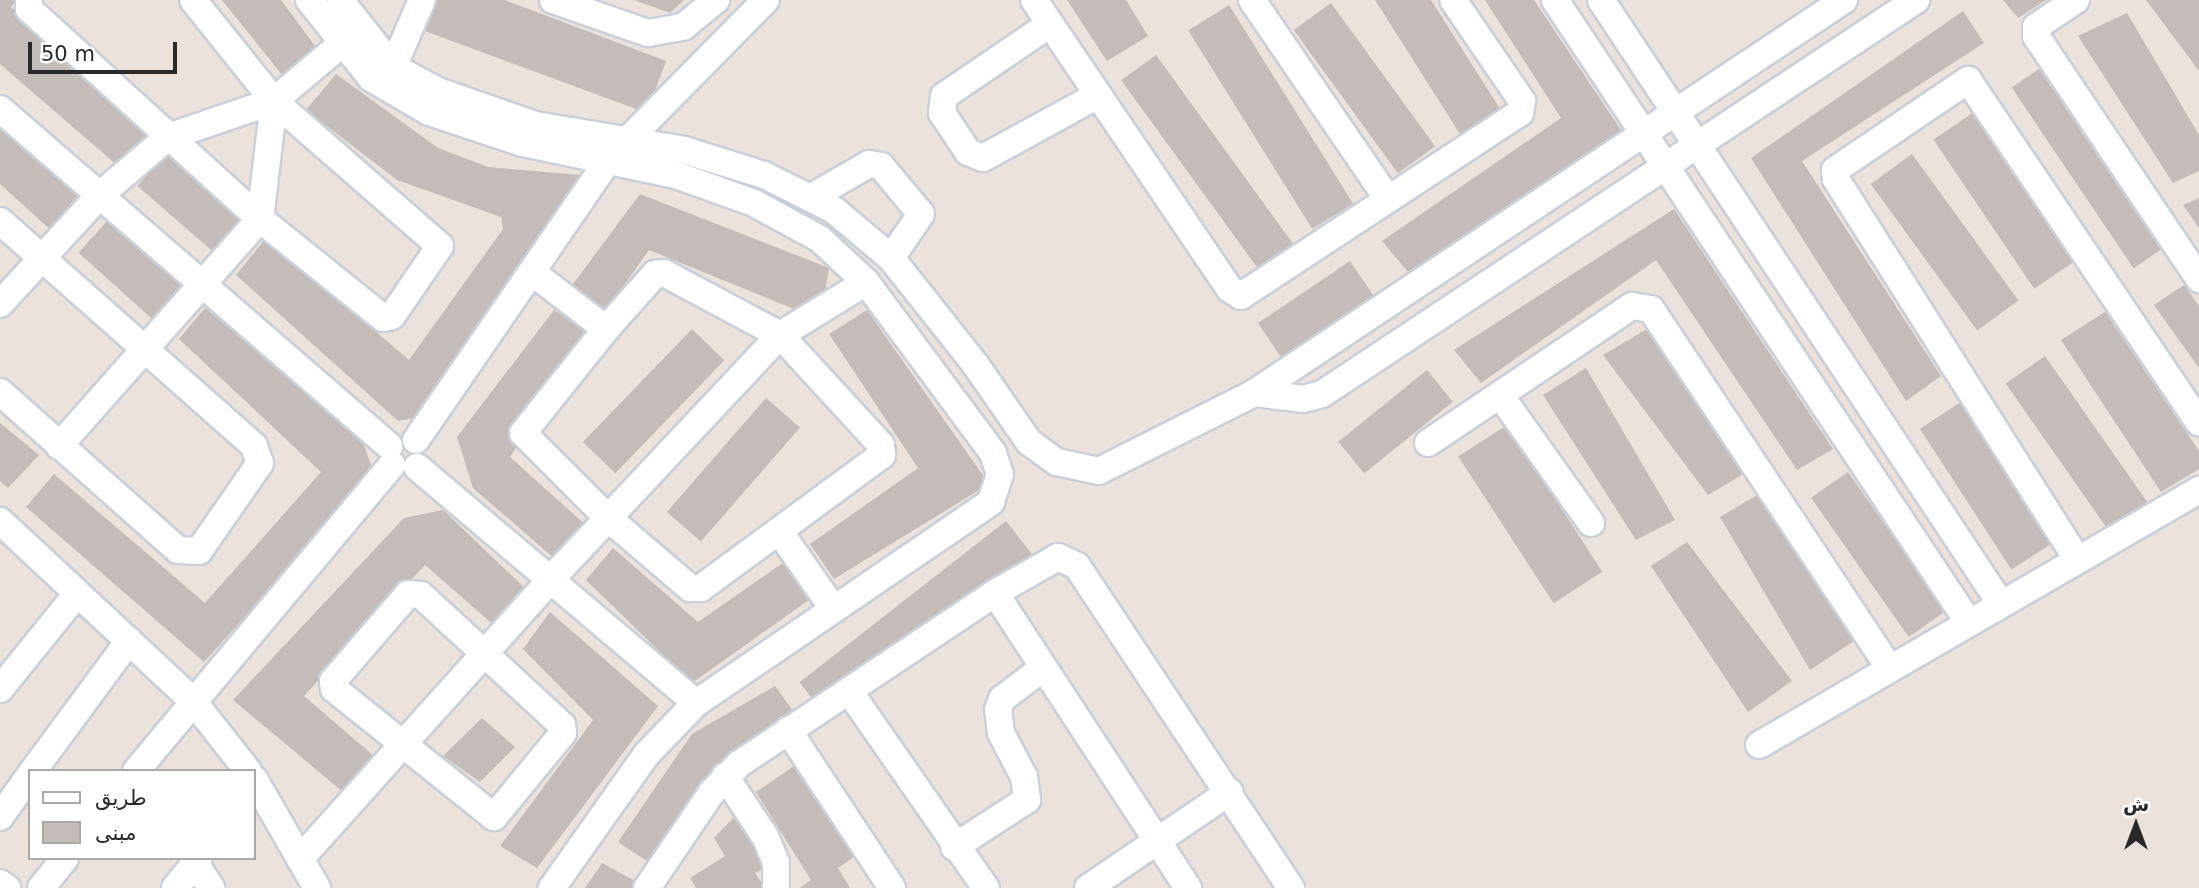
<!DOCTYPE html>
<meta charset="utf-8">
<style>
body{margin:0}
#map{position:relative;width:2199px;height:888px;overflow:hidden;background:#ebe2dc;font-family:"DejaVu Sans","Noto Naskh Arabic",sans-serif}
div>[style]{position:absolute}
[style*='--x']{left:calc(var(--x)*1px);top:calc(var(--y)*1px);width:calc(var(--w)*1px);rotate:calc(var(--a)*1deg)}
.building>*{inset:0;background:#c3bcb8;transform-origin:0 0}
.roads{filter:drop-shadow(2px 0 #cad0da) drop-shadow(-2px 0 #cad0da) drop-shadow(0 2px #cad0da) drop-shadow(0 -2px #cad0da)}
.minor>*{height:26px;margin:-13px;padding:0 13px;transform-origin:13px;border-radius:13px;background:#fff}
span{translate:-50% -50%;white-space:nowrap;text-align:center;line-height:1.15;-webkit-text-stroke:7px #fff;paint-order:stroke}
.legend{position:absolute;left:28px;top:769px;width:228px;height:91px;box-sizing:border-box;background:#fff;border:2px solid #a9a9a9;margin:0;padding:9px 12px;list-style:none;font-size:21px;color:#292929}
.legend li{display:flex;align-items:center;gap:14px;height:35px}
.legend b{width:35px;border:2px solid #a9a9a9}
.north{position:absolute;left:2101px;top:790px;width:70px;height:70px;-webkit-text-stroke:5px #fff;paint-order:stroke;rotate:0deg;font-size:19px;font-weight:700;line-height:28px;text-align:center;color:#292929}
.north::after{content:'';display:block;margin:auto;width:24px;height:32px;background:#292929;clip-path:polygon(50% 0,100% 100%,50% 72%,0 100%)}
.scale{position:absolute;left:28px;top:42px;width:149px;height:32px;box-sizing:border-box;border:4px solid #292929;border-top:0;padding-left:9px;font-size:21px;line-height:24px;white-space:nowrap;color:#292929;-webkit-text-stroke:5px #fff;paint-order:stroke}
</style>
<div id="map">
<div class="building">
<div style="clip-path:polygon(0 0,16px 0,11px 7px,149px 132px,118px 166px,0 64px)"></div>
<div style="clip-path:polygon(222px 0,281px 0,318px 50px,283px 76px)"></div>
<div style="clip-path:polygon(433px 0,505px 0,666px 61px,647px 113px,422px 30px)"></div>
<div style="clip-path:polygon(634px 0,684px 0,670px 13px)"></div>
<div style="clip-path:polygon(1067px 0,1126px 0,1148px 36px,1107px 61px)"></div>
<div style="clip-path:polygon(1375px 0,1431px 0,1500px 109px,1460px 134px)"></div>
<div style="clip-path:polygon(1485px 0,1534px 0,1621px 130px,1408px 272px,1382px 241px,1561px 118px)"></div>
<div style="clip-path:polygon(2003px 0,2046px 0,2018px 18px)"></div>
<div style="clip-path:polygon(2146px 0,2199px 0,2199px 71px)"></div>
<div style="left:1331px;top:3px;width:177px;height:46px;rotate:54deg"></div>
<div style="left:1229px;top:5px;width:234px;height:48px;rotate:58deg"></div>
<div style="clip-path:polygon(1963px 11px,1984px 43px,1802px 161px,1941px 376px,1906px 401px,1751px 158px)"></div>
<div style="clip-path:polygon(2127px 13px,2199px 135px,2199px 171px,2173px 183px,2078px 36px)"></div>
<div style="left:1156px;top:55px;width:234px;height:43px;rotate:54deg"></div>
<div style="left:2039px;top:69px;width:218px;height:33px;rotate:56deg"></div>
<div style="clip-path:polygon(336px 74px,438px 148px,488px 167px,581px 175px,587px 188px,425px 416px,398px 421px,236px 275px,266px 238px,409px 360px,503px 229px,501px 217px,397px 180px,306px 110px)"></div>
<div style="left:1974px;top:112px;width:180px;height:49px;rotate:56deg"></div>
<div style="clip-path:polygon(0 125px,85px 197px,54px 233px,0 184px)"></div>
<div style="left:167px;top:152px;width:104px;height:45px;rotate:41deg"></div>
<div style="left:1912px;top:154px;width:181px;height:51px;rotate:54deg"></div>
<div style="clip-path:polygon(640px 194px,829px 268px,821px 320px,649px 250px,602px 316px,570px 288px)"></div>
<div style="clip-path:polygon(2199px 198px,2199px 228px,2183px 205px)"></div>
<div style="clip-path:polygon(1674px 209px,1833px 449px,1797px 470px,1656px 260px,1481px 383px,1454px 350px)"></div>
<div style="left:108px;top:220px;width:101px;height:44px;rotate:42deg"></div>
<div style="left:1350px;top:261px;width:42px;height:111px;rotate:56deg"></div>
<div style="clip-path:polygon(2184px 285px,2199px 306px,2199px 368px,2154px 305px)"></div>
<div style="clip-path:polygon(205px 308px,360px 435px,374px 473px,204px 662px,26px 507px,54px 474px,205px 603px,321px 472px,179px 339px)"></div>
<div style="clip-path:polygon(554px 310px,591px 335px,510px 457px,589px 528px,556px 560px,473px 488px,457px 437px)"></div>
<div style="clip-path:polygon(867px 310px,989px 484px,834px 579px,810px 544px,918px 468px,829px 334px)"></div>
<div style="clip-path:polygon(2105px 312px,2199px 451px,2199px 469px,2161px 492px,2061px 340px)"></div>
<div style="left:692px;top:329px;width:45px;height:157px;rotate:44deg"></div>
<div style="clip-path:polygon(1647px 329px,1745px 473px,1708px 495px,1603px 355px)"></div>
<div style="left:2045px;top:356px;width:180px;height:48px;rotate:55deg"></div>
<div style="clip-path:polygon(1586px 368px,1675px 520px,1636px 540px,1543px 395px)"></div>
<div style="left:1427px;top:370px;width:41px;height:114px;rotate:51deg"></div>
<div style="left:766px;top:398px;width:45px;height:151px;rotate:41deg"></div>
<div style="left:1961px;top:402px;width:168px;height:49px;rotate:57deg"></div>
<div style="clip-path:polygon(0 423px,39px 455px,8px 488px,0 481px)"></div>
<div style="left:1507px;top:425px;width:175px;height:58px;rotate:57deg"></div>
<div style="left:1848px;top:472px;width:170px;height:45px;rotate:55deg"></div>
<div style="clip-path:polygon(1759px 494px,1857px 639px,1810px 670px,1720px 517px)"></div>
<div style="clip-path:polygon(443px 510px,530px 593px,496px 627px,425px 565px,304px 696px,375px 757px,343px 792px,233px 700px,404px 518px)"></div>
<div style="left:1006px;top:521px;width:44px;height:262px;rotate:52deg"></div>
<div style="clip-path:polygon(1687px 542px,1792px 681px,1748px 712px,1651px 566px)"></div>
<div style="clip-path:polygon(613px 548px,698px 622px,787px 560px,813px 597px,692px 683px,586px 580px)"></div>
<div style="clip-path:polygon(550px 612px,658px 706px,537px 868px,500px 846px,593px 720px,523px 649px)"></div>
<div style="clip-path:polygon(775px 686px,796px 715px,653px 865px,618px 842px,692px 734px)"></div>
<div style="clip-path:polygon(482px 718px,515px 747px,480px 782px,443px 756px)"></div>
<div style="clip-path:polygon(800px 762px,860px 853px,838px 868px,850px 888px,800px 888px,811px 880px,756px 792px)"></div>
<div style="clip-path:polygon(736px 815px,771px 865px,755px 873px,765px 888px,696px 888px,690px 878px,725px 856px,714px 838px)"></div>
<div style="clip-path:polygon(602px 863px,639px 883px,635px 888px,585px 888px)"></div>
</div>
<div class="roads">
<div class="minor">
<div style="--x:29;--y:0;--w:9;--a:90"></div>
<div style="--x:29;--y:9;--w:312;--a:42.3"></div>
<div style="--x:260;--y:219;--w:158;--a:38.8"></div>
<div style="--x:383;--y:318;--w:9;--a:-13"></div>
<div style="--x:392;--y:316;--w:85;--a:-55.6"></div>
<div style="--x:440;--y:246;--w:220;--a:-138.9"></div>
<div style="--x:274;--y:101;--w:129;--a:-128.7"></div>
<div style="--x:309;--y:0;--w:100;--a:51.5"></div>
<div style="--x:371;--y:78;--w:67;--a:30.4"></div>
<div style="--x:429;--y:112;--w:99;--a:18.3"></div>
<div style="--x:523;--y:143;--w:156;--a:11.8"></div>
<div style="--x:676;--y:175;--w:83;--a:19.7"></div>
<div style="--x:754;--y:203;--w:75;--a:28.6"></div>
<div style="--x:820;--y:239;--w:63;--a:43.1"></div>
<div style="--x:866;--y:282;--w:213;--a:53.4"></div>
<div style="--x:993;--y:453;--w:22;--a:72"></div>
<div style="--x:1000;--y:474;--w:29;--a:108"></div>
<div style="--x:991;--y:502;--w:357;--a:145.7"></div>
<div style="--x:696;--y:703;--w:72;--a:133.9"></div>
<div style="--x:646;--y:755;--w:163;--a:125.3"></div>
<div style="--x:340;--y:0;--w:85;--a:51.7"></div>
<div style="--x:393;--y:67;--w:51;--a:28.1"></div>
<div style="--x:438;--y:91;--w:103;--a:19.3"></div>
<div style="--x:535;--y:125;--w:151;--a:9.5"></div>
<div style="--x:684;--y:150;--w:84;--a:17.4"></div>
<div style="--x:764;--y:175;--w:78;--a:26.6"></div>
<div style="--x:834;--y:210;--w:75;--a:40.1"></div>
<div style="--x:891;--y:258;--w:135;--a:51.6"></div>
<div style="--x:975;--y:364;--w:95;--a:55.3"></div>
<div style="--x:1029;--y:442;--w:34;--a:36"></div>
<div style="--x:1057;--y:462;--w:43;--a:12.1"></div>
<div style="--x:1099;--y:471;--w:174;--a:-26.7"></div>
<div style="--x:1254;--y:393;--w:709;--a:-33.67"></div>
<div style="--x:553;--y:0;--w:101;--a:19.2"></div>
<div style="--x:648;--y:33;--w:36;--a:-10"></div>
<div style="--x:683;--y:27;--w:43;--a:-39.3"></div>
<div style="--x:1034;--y:0;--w:349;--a:55.9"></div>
<div style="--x:1230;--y:289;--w:13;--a:32"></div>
<div style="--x:1241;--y:296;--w:334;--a:-33.3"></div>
<div style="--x:1520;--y:113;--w:12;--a:-81"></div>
<div style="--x:1522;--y:101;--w:122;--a:-124.3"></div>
<div style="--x:1252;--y:0;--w:241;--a:55.7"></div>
<div style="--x:1555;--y:0;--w:748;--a:56.39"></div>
<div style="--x:1601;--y:0;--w:724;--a:56.49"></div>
<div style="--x:2076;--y:0;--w:48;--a:146"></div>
<div style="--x:2036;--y:27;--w:9;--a:90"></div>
<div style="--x:2036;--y:36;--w:293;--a:56.1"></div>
<div style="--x:1050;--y:24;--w:128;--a:145.8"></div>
<div style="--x:944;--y:96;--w:17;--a:97"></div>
<div style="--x:942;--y:113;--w:47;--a:56.3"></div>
<div style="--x:968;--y:152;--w:16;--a:22"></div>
<div style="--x:983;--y:158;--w:131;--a:-28.7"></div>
<div style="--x:393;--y:67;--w:73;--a:-66.6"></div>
<div style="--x:0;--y:109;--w:515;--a:40.9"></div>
<div style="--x:810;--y:198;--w:68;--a:-30"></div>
<div style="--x:869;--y:164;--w:12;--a:9"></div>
<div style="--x:881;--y:166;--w:62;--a:50.2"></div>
<div style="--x:921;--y:214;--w:53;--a:124.3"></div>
<div style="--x:0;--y:221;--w:339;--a:41.5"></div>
<div style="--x:254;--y:446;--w:18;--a:71"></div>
<div style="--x:260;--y:463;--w:107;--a:124.7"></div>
<div style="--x:199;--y:551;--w:21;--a:-177"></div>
<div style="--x:178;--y:550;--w:238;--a:-138.4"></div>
<div style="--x:533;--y:273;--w:92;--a:37.5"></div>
<div style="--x:664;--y:273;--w:132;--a:28.1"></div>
<div style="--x:780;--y:335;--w:149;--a:47.4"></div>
<div style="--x:881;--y:445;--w:10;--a:84"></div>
<div style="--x:882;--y:455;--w:225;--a:143.7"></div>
<div style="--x:701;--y:588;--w:11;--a:180"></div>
<div style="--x:690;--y:588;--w:108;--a:-139.5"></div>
<div style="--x:608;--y:518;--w:120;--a:-135"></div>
<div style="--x:523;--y:433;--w:133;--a:-51.4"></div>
<div style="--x:606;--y:329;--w:74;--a:-48.3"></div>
<div style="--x:655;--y:274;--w:9;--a:-6"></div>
<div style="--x:0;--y:304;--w:148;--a:-47.5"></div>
<div style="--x:100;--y:195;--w:89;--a:-40.5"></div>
<div style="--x:168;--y:137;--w:112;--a:-18.8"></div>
<div style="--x:274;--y:101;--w:87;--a:-40.3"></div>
<div style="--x:1254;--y:393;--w:49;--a:7"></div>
<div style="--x:1303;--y:399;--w:20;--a:-15"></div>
<div style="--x:1322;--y:394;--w:713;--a:-33.56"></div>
<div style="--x:1500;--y:395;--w:157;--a:54.6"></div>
<div style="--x:416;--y:440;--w:341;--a:-55.5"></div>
<div style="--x:609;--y:159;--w:223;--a:-45.4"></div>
<div style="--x:1428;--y:443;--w:246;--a:-33.9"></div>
<div style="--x:1632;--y:306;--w:19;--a:9"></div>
<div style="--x:1651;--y:309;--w:432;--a:56.4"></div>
<div style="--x:59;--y:446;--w:303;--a:-48.5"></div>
<div style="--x:260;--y:219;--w:119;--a:-83.2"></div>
<div style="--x:417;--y:467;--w:365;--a:40.2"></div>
<div style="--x:0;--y:521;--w:264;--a:43"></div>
<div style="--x:193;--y:701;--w:89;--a:51.8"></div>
<div style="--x:779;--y:531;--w:93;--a:55.1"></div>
<div style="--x:2077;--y:559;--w:450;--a:-122.4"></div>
<div style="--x:1836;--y:179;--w:9;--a:-96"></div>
<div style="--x:1835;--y:170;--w:161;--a:-34.1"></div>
<div style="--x:1968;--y:80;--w:413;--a:56"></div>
<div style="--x:995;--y:593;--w:353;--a:56.8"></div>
<div style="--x:408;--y:594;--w:13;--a:4"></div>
<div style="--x:421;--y:595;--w:192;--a:42.7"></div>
<div style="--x:562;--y:725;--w:8;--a:83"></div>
<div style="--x:563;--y:733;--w:109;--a:129.4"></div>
<div style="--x:494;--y:817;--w:205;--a:-141.3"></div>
<div style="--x:334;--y:689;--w:8;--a:-97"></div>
<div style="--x:333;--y:681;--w:115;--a:-49.2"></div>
<div style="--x:0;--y:689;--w:122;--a:-51"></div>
<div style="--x:849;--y:691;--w:240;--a:55.2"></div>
<div style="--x:788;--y:730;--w:189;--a:56.6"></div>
<div style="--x:1759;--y:745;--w:509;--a:-30.09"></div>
<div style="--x:33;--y:771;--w:162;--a:-53.6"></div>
<div style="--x:136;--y:771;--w:399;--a:-50.1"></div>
<div style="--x:725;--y:776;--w:74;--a:56.5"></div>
<div style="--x:766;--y:838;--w:27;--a:68"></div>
<div style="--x:776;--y:863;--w:25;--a:90"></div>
<div style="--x:254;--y:779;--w:126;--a:60"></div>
<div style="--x:0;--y:817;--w:52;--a:-54.5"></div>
<div style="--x:954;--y:847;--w:87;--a:-32.8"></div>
<div style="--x:1027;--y:800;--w:23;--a:-97"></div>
<div style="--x:1024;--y:777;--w:50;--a:-117.6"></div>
<div style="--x:1001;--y:733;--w:23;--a:-97"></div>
<div style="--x:998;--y:710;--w:12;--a:-70"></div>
<div style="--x:1002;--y:699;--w:51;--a:-37.1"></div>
<div style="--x:300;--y:859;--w:375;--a:-48.1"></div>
<div style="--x:550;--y:580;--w:336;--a:-46.8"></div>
<div style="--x:780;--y:335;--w:101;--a:-31.6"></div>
<div style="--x:195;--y:863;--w:30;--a:57"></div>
<div style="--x:0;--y:883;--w:9;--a:36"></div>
<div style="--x:41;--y:888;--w:38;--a:-51"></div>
<div style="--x:175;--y:888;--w:38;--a:-51"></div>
<div style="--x:647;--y:888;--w:116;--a:-55.9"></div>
<div style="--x:712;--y:792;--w:39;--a:-46"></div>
<div style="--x:739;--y:764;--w:308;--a:-33.7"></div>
<div style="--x:995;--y:593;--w:73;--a:-29.7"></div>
<div style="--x:1058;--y:557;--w:21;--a:25"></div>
<div style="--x:1077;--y:566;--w:387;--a:56.4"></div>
<div style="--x:1088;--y:888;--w:171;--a:-34.2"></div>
</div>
</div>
<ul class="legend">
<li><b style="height:9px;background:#fff"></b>طريق</li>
<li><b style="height:19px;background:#c3bcb8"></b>مبنى</li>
</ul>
<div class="north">ش</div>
<div class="scale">50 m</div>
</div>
